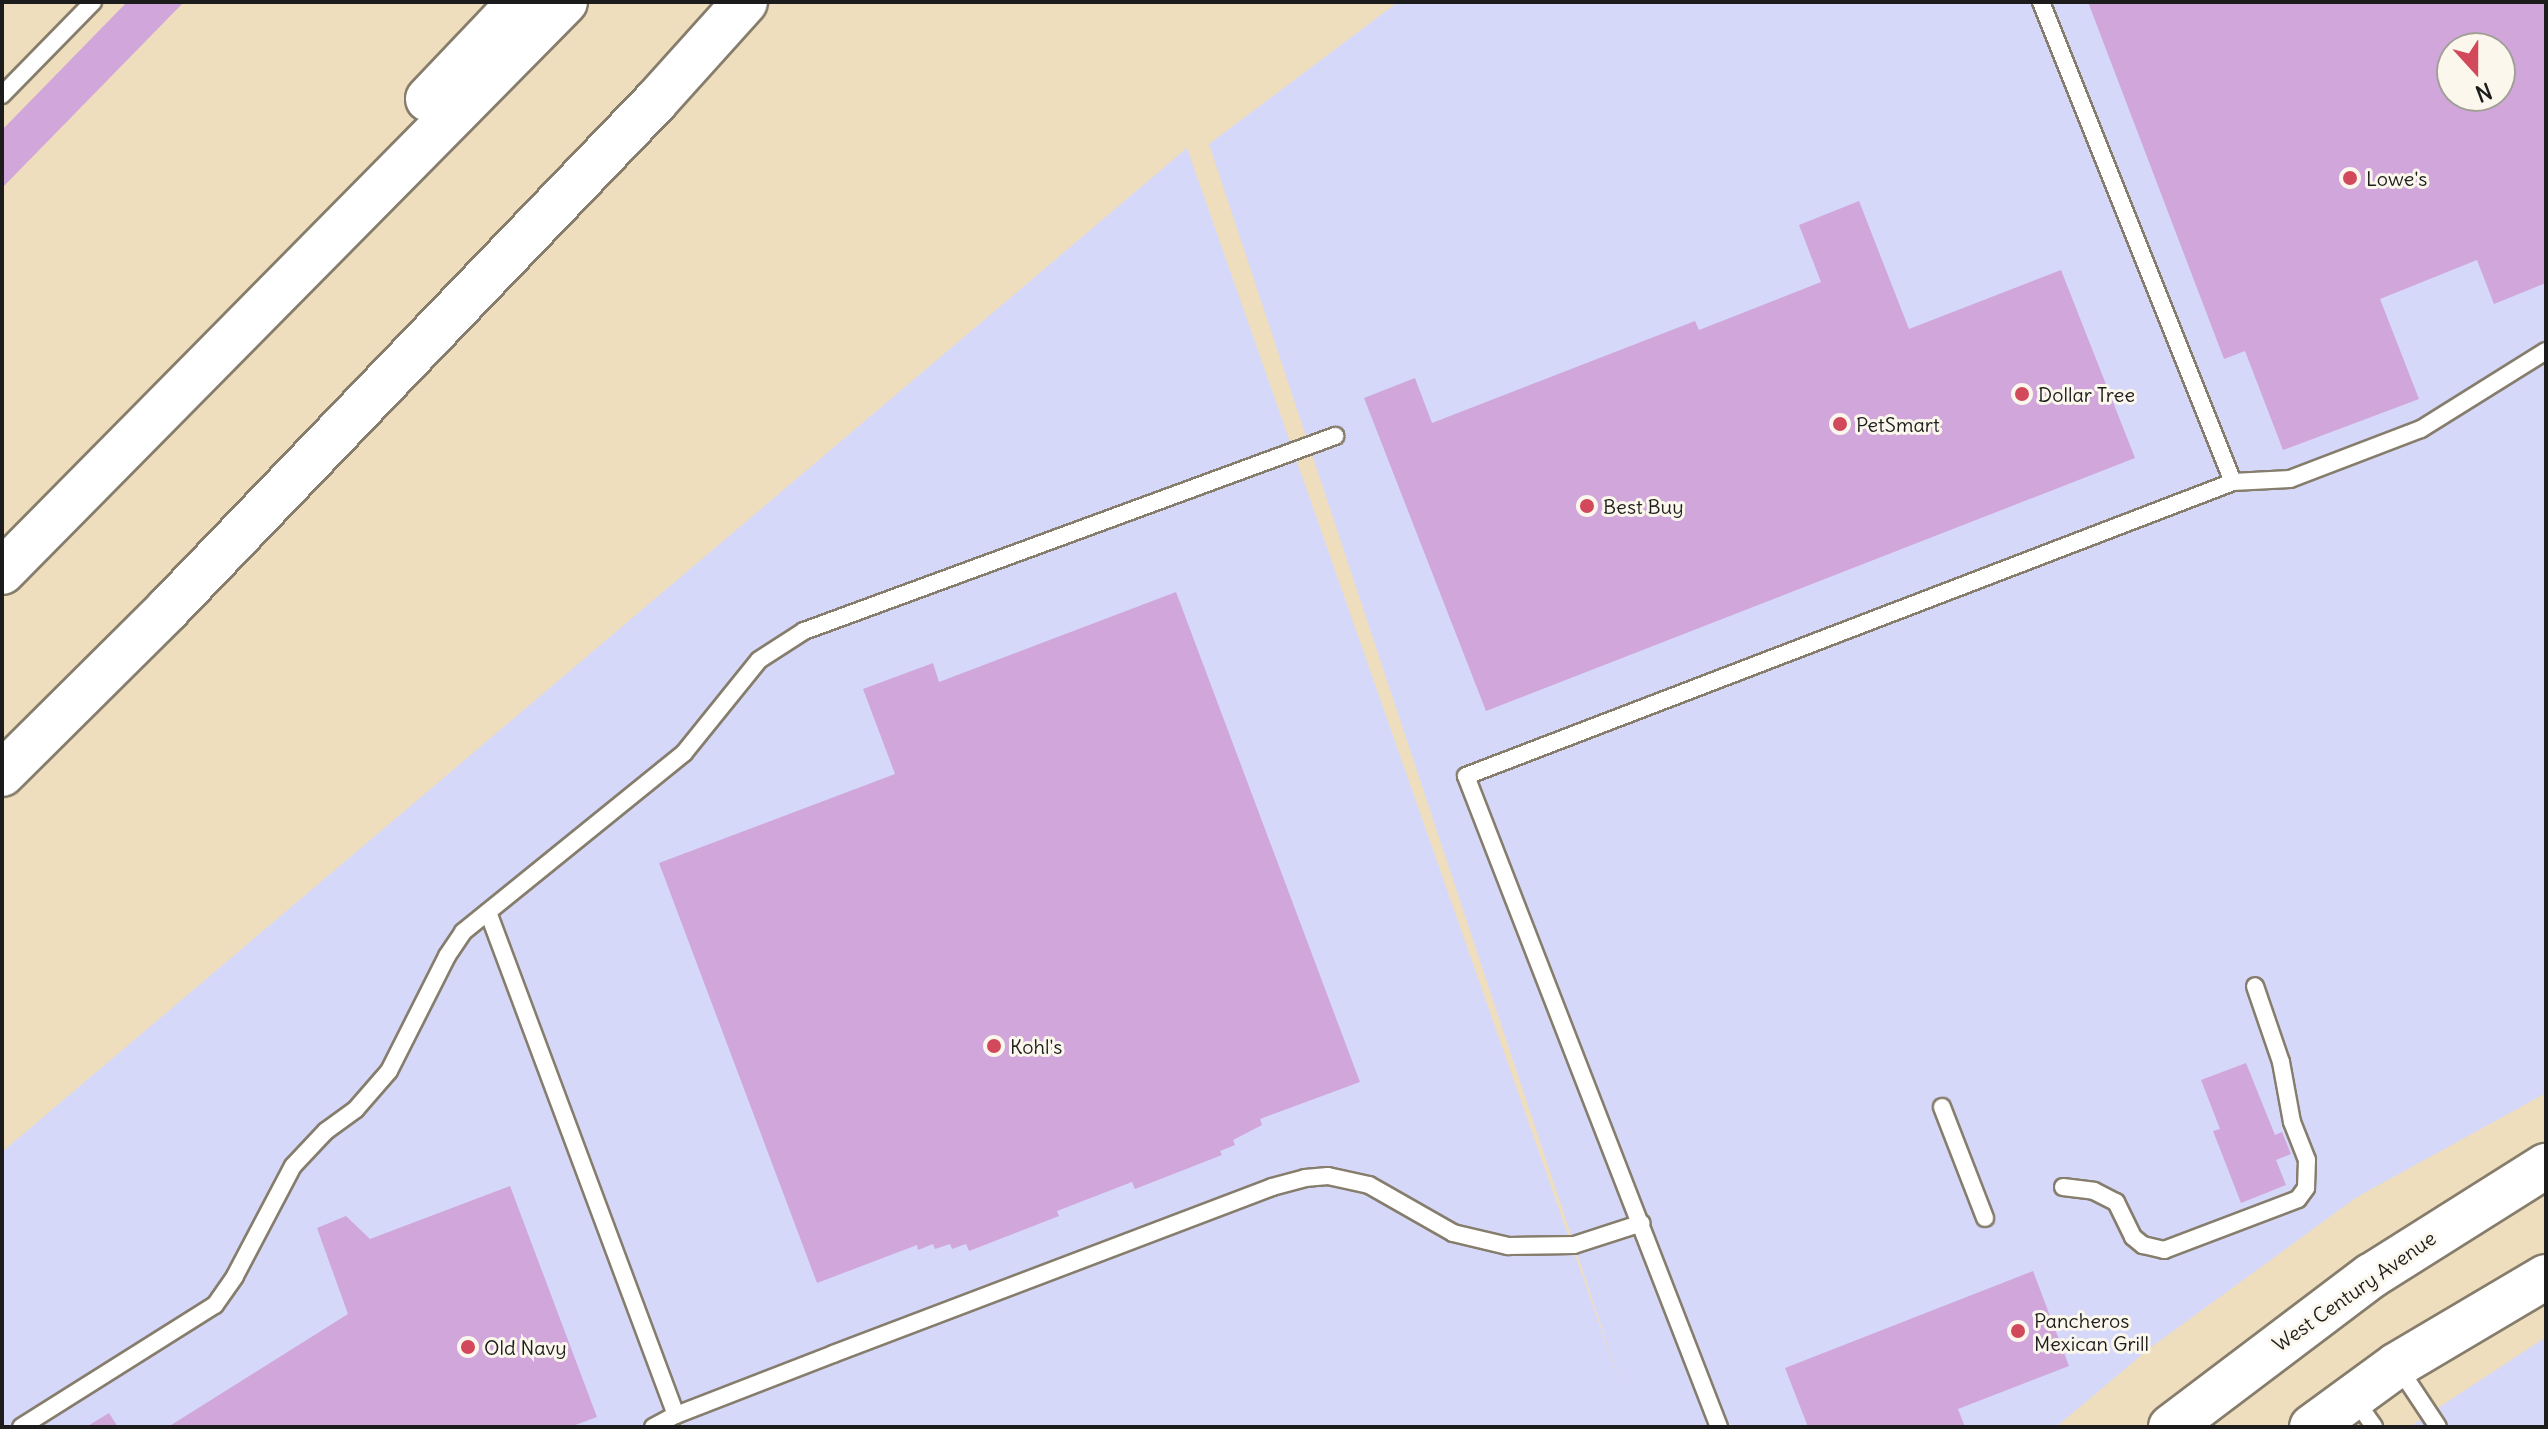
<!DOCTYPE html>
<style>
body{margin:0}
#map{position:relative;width:2548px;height:1429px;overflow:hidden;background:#efdebd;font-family:Delius,sans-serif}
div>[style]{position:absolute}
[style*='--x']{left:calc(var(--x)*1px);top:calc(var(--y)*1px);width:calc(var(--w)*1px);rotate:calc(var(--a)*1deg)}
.built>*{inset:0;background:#d5d8f9}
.building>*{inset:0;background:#d1a7db}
.roads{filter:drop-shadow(2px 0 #867d6c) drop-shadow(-2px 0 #867d6c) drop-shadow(0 2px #867d6c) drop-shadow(0 -2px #867d6c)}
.service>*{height:16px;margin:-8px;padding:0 8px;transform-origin:8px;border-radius:8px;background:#fff}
.secondary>*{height:44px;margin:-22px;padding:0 22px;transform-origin:22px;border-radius:22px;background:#fff}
.motorway>*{height:44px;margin:-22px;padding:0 22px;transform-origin:22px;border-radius:22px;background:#fff}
.dots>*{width:22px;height:22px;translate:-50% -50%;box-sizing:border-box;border:4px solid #fbf7ec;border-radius:50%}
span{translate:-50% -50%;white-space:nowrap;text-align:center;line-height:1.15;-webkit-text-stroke:6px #fbf7ec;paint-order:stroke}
.poi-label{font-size:20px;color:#1c1c1c}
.left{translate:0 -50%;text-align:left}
.street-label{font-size:20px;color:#1c1c1c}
.frame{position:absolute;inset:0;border:4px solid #1c1c1c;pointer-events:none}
.north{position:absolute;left:2436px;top:32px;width:80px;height:80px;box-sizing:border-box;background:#fbf7ec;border:2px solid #a29f99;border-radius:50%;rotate:159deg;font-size:22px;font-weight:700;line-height:32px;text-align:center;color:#1c1c1c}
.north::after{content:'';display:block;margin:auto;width:28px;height:36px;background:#d1495b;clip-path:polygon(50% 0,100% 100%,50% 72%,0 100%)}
</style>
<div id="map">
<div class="built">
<div style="clip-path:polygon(evenodd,1398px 2px,2546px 2px,2546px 1093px,2357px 1197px,2150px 1348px,2056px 1427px,2px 1427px,2px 1152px,1187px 148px,1621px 1386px,1209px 144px,1398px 2px,2452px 48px,2500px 48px,2500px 96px,2452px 96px,2452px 48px)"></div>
<div style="clip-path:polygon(2546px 1337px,2546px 1427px,2409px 1427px)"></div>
</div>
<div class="building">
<div style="clip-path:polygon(127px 2px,184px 2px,2px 188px,2px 130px)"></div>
<div style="clip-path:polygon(evenodd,2088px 2px,2546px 2px,2546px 283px,2494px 304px,2477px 260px,2380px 299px,2419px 399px,2283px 450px,2245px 351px,2224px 359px,2088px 2px,2452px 48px,2500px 48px,2500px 96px,2452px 96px,2452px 48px)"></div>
<div style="clip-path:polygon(1859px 201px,1909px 329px,2061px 270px,2135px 458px,1486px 711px,1364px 398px,1415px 378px,1432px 423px,1695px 321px,1699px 330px,1821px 282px,1799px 225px)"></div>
<div style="clip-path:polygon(1176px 592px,1360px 1082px,1260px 1119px,1262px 1125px,1233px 1140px,1235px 1145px,1220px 1151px,1222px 1155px,1135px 1189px,1132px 1182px,1057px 1211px,1059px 1216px,969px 1251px,966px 1244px,952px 1249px,950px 1244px,935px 1249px,933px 1244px,918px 1250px,917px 1245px,817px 1283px,659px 863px,895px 774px,863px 689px,933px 663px,939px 682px)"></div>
<div style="clip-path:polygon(2246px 1063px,2275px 1135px,2282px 1132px,2291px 1154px,2276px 1160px,2286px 1185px,2241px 1203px,2213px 1131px,2220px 1129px,2201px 1080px)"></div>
<div style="clip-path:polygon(510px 1186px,597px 1417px,570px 1427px,168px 1427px,348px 1314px,317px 1228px,346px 1216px,370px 1239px)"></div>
<div style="clip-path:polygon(2033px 1271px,2069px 1366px,1958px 1409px,1965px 1427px,1808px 1427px,1785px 1368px)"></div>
<div style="clip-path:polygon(109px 1413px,118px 1427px,86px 1427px)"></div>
</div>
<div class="roads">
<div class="service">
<div style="--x:2041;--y:2;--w:517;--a:68.2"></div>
<div style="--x:2;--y:95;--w:130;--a:-45.6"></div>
<div style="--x:488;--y:912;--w:537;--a:69.51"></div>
<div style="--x:1942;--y:1107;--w:119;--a:68.8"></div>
<div style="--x:2063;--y:1187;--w:31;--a:7"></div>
<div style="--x:2094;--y:1191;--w:25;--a:27"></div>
<div style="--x:2116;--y:1202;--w:39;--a:64"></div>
<div style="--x:2133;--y:1237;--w:13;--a:39"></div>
<div style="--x:2143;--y:1245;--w:22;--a:13"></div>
<div style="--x:2164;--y:1250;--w:143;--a:-20.8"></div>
<div style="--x:2298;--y:1199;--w:14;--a:-54"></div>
<div style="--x:2306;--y:1188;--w:28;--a:-88"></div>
<div style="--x:2307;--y:1160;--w:41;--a:-111.5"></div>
<div style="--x:2292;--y:1122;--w:61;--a:-100.4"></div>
<div style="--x:2281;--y:1062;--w:80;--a:-108.9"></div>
<div style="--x:2397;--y:1365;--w:74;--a:56.5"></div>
<div style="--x:2354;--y:1398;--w:35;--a:55"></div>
<div style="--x:21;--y:1427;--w:229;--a:-32.2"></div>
<div style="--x:215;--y:1305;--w:35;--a:-55"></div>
<div style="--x:235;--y:1276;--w:124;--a:-62.2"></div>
<div style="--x:293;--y:1166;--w:48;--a:-46.7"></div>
<div style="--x:326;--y:1131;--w:37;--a:-36"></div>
<div style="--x:356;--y:1109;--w:50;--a:-49"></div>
<div style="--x:389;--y:1071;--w:129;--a:-63.2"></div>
<div style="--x:447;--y:956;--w:29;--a:-56"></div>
<div style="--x:463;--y:932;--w:284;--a:-39"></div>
<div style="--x:684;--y:753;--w:119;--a:-51.1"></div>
<div style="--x:759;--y:660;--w:54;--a:-32.8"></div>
<div style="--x:804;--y:631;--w:566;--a:-20.16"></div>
<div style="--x:653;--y:1427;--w:26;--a:-28"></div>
<div style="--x:676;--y:1415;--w:168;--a:-21.2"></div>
<div style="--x:833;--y:1354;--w:470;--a:-20.8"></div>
<div style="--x:1272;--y:1187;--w:34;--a:-15"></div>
<div style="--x:1305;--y:1178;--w:23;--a:-5"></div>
<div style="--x:1328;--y:1176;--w:42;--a:12.4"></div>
<div style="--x:1369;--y:1185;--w:97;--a:29.7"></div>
<div style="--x:1453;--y:1233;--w:57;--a:13.3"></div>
<div style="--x:1508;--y:1246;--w:66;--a:-0.9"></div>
<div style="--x:1574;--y:1245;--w:71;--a:-17.9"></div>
<div style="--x:1719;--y:1427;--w:698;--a:-111.24"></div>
<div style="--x:1466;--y:776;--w:821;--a:-20.97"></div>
<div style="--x:2233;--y:482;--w:57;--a:-3"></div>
<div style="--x:2290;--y:479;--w:140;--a:-20.9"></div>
<div style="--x:2421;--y:429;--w:147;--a:-32"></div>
</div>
<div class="secondary">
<div style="--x:2171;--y:1427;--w:251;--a:-37.1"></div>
<div style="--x:2371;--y:1276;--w:207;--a:-32.2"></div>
<div style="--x:2312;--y:1427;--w:105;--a:-36.1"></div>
<div style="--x:2397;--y:1365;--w:173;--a:-30.6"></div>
</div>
<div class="motorway">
<div style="--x:428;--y:99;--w:134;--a:-46.5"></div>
<div style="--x:2;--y:572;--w:801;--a:-45.35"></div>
<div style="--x:2;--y:774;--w:234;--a:-44.8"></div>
<div style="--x:168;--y:609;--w:704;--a:-46.15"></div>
<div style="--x:656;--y:101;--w:133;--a:-48"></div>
</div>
</div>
<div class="dots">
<div style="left:2350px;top:178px;background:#d1495b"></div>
<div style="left:2022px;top:394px;background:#d1495b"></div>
<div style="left:1840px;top:424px;background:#d1495b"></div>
<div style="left:1587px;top:506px;background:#d1495b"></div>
<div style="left:994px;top:1046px;background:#d1495b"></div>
<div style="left:2018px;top:1331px;background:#d1495b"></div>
<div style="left:468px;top:1347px;background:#d1495b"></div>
</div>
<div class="poi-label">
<span class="left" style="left:2366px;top:178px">Lowe's</span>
<span class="left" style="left:2038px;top:394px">Dollar Tree</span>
<span class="left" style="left:1856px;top:424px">PetSmart</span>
<span class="left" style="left:1603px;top:506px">Best Buy</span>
<span class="left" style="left:1010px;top:1046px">Kohl's</span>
<span class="left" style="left:2034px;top:1332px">Pancheros<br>Mexican Grill</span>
<span class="left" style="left:484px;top:1347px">Old Navy</span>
</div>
<div class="street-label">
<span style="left:2354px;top:1291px;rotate:-35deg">West Century Avenue</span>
</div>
<div class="frame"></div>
<div class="north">N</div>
</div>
